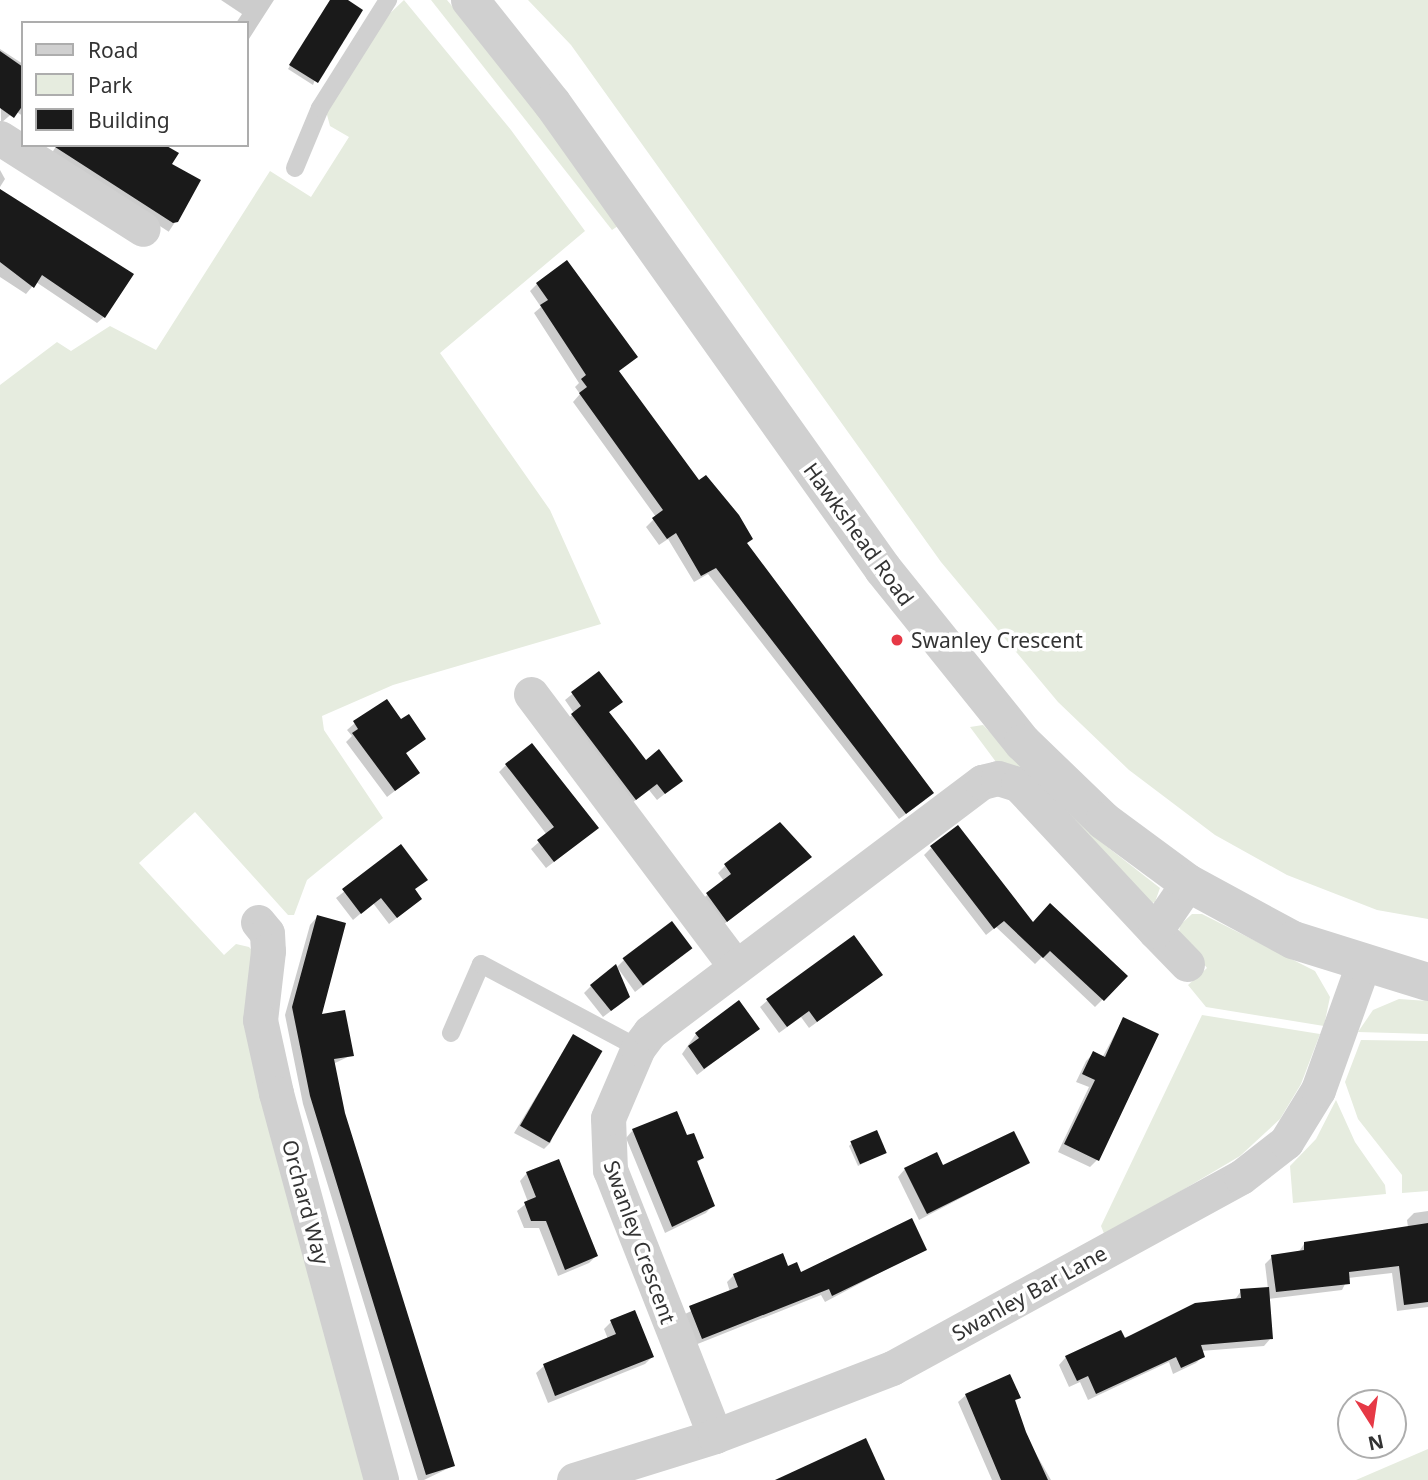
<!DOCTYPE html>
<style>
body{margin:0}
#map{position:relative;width:1428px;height:1480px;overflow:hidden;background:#fff;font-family:"Noto Sans",sans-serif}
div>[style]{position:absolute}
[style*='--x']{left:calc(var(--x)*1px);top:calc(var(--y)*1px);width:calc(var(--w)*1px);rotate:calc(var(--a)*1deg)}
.green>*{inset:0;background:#e6ecdf}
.shadow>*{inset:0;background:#0003;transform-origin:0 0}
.building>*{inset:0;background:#1a1a1a;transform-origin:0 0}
.service>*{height:18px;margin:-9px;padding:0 9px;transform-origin:9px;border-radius:9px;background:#d0d0d0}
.minor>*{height:35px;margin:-17.5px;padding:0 17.5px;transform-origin:17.5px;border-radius:17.5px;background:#d0d0d0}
.tertiary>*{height:38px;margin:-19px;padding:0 19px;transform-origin:19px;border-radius:19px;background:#d0d0d0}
.dots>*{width:19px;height:19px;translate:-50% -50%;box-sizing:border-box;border:4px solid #fff;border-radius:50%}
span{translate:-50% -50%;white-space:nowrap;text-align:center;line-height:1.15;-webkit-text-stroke:7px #fff;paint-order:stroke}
.street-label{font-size:21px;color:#333}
.poi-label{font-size:21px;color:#333}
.left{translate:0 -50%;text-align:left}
.legend{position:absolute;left:21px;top:21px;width:228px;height:126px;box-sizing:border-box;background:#fff;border:2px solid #adadad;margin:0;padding:9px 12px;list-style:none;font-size:21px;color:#333}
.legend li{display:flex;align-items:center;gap:14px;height:35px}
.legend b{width:35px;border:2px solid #adadad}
.north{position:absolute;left:1337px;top:1389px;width:70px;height:70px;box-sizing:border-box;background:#fff;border:2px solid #adadad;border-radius:50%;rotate:168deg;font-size:19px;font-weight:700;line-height:28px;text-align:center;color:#333}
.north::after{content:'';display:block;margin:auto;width:24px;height:32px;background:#e63946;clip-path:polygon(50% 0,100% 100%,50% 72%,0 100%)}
</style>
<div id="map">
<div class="green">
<div style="clip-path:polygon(404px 0,511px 130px,585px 231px,440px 353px,550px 510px,601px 624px,393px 685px,322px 716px,324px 730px,383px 818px,307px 880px,294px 915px,288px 915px,195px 812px,139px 863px,224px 955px,236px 944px,249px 947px,254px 953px,369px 1480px,0 1480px,0 385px,57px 342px,71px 351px,110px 326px,156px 350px,270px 171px,311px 197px,349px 137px,330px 126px,326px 111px,383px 20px)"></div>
<div style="clip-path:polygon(431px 0,447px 0,528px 98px,618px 226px,612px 230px)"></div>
<div style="clip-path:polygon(528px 0,1428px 0,1428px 919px,1377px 910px,1287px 875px,1215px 835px,1129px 770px,1058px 702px,941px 562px,571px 45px)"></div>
<div style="clip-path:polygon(983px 725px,1101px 842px,1160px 888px,1155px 902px,1149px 904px,999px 766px,970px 727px)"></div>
<div style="clip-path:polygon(1192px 914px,1202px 914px,1315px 971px,1330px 997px,1324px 1026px,1206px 1007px,1188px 985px,1207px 968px,1179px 933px,1180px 925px)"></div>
<div style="clip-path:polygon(1399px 999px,1428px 1001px,1428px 1034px,1358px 1032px,1373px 1010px)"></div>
<div style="clip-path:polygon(1202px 1015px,1320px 1034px,1301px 1084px,1280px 1119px,1240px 1156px,1105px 1236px,1101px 1226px)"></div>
<div style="clip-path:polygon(1361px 1040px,1428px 1041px,1428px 1191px,1402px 1193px,1402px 1175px,1358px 1119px,1345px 1082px)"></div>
<div style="clip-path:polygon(1336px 1100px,1355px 1142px,1385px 1185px,1386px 1194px,1293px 1203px,1290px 1166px,1316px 1139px)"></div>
<div style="clip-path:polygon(1428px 1449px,1428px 1480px,1356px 1480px)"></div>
</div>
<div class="shadow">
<div style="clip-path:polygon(221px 0,274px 0,247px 42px,247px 23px,236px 23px,242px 14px)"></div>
<div style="clip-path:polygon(330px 0,344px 0,313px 85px,288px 69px)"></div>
<div style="clip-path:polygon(156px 21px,155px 23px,127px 23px)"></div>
<div style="clip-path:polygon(0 49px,23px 64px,23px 116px,15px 111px,1px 123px)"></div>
<div style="left:57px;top:145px;width:141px;height:12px;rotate:33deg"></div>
<div style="clip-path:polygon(0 170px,5px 179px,0 187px)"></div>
<div style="clip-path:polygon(0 191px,104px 317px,97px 323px,36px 282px,26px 294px,0 277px)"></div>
<div style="clip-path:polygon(537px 284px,636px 357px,617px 372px,698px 483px,751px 539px,745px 545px,925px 800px,899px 819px,708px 574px,694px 582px,668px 539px,659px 545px,646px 527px,656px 517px,573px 402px,580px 394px,575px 387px,579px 383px,534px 313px,541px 307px,530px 291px)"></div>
<div style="clip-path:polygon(598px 673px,621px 702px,608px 713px,645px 762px,681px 781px,657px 800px,649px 790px,628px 806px,565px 722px,574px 713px,565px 700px)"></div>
<div style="clip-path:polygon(401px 722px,416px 746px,405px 754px,418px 773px,387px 797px,346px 742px,352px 736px,347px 730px,355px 723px)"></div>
<div style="clip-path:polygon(506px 765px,589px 835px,546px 868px,531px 849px,547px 835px,499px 772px)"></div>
<div style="clip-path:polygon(780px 824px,810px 857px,719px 928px,700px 901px,724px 881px,718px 873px,725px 866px)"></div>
<div style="clip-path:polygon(401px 847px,413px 890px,412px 906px,389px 924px,373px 903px,353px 920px,336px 898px)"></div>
<div style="clip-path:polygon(931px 848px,1032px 924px,1126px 976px,1095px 1007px,1042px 957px,1035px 964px,996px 927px,986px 935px,924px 855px)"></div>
<div style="clip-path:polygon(317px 917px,319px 1016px,352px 1055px,333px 1064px,343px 1114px,453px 1466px,424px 1480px,418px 1480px,303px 1104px,285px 1015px,310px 925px)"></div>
<div style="clip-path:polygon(683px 955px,635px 992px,617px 967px,624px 960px)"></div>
<div style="clip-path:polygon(881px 975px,809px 1028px,801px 1017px,779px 1033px,760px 1007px,768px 1000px)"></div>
<div style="clip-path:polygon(591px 986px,620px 1004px,603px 1017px,584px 993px)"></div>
<div style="clip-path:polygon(1123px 1019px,1097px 1160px,1090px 1167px,1058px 1152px,1089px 1087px,1076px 1082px,1086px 1061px,1093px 1054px,1102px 1058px)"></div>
<div style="clip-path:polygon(757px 1029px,697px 1075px,682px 1054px,696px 1034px)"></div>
<div style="clip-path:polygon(573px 1036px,551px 1142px,544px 1149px,514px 1133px)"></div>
<div style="clip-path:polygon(633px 1130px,686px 1137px,702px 1158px,696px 1164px,713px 1205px,706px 1213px,665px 1233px,626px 1138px)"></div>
<div style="clip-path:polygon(852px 1143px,885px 1152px,858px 1166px,849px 1146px)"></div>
<div style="clip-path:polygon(1028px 1163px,919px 1220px,898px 1177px,905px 1169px)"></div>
<div style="clip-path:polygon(527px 1173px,596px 1256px,589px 1263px,558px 1276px,539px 1228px,524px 1228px,517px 1211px,528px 1202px,520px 1181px)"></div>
<div style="clip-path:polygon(1428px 1211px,1428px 1307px,1397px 1311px,1392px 1273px,1348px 1278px,1342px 1290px,1268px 1299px,1271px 1338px,1264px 1346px,1201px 1351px,1203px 1356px,1196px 1363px,1173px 1374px,1169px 1362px,1088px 1400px,1080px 1382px,1069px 1387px,1059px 1365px,1066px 1357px,1234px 1301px,1241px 1291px,1268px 1289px,1265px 1264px,1272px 1257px,1298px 1253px,1304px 1244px,1408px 1227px,1407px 1220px,1414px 1213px)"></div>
<div style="clip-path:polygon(925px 1249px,825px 1302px,821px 1295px,695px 1345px,683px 1315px,730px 1292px,727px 1282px,734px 1275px,787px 1268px,800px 1274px)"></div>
<div style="clip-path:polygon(611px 1322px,652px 1357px,645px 1364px,548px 1403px,536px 1373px,544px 1366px,608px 1339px,604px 1329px)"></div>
<div style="clip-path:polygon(966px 1395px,1019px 1397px,1014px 1402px,1024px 1433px,1051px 1480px,992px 1480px,958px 1402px)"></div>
</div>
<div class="building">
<div style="clip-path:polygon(330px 0,348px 0,363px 10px,318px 83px,289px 65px)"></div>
<div style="clip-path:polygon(0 51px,23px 67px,23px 105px,14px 118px,0 108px)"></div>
<div style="clip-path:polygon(52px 145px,165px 145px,179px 153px,172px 164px,201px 180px,178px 222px,173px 223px)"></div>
<div style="clip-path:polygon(0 189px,134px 274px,105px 318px,42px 275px,34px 288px,0 262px)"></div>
<div style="clip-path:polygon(567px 260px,638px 357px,619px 371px,699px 480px,706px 475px,739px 515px,753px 539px,747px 543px,934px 793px,906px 814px,716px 568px,701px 576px,676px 533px,667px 539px,652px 518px,663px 510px,579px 393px,587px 387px,581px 379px,586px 375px,540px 305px,548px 300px,536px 283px)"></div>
<div style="clip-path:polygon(599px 671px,623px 702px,609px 712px,627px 735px,646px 760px,659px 749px,683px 781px,665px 794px,657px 784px,636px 800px,571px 714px,581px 706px,571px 692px)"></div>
<div style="clip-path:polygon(387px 699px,401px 719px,409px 714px,426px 739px,406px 753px,420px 773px,395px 791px,352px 733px,358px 729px,353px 721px)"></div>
<div style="clip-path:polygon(532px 743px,599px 828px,554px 862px,537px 840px,554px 827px,505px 764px)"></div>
<div style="clip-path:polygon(780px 822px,812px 857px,727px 922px,706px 893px,731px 874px,724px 864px)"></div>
<div style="clip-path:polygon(958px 825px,1033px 922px,1050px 903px,1128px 976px,1104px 1001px,1050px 951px,1043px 958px,1004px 921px,994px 929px,930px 846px)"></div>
<div style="clip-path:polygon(401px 844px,428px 880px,415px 889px,422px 899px,397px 918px,381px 898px,361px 914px,342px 889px)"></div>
<div style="clip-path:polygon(317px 915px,346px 923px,322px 1014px,345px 1010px,354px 1056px,334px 1059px,345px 1113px,455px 1466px,426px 1475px,310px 1096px,292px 1007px)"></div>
<div style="left:672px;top:921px;width:34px;height:62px;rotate:53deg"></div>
<div style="clip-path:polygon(854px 935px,883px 975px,817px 1022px,809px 1011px,787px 1027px,766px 999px)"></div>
<div style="clip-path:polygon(616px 964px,630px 997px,611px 1011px,590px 985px)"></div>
<div style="clip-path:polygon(739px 1000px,760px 1029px,704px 1069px,688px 1046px,699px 1038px,695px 1033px)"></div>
<div style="clip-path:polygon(1123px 1017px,1159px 1034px,1099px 1161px,1064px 1144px,1095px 1080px,1082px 1074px,1093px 1051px,1105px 1057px)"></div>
<div style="left:573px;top:1034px;width:34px;height:106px;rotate:30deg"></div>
<div style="clip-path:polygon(677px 1111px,687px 1135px,694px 1133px,704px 1158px,697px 1161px,715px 1206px,672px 1227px,632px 1129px)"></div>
<div style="left:877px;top:1130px;width:25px;height:29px;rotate:67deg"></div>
<div style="clip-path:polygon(1014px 1131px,1030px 1163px,927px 1214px,904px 1168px,937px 1152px,943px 1165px)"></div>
<div style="clip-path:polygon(559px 1159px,598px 1256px,565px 1270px,546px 1221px,531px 1221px,524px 1202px,536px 1197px,526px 1172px)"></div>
<div style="clip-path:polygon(912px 1218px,927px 1250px,832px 1296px,829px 1289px,702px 1339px,689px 1306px,738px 1287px,733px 1274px,783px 1253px,788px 1266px,797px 1262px,801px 1272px)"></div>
<div style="clip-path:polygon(1428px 1223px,1428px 1302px,1404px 1305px,1399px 1266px,1349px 1272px,1350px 1284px,1276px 1292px,1271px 1255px,1304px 1250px,1304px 1242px)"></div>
<div style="clip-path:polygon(1269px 1287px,1273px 1339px,1201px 1345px,1205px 1357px,1181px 1368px,1176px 1357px,1096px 1394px,1088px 1376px,1077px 1381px,1065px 1356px,1121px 1330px,1125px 1338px,1195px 1303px,1241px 1298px,1240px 1289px)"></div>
<div style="clip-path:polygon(635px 1310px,654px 1357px,555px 1396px,543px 1364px,616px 1334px,610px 1320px)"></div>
<div style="clip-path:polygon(1010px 1374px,1021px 1398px,1015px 1400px,1026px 1432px,1048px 1480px,1001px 1480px,965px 1394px)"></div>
<div style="clip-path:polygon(866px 1438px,885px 1480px,775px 1480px)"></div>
</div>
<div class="service">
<div style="--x:295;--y:168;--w:65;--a:-67.4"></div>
<div style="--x:320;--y:108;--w:128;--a:-57.8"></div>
<div style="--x:451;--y:1033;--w:75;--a:-66.5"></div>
<div style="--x:481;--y:964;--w:178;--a:28.1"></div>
</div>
<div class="minor">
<div style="--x:0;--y:138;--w:169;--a:32.5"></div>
<div style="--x:531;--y:694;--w:341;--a:53.1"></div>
<div style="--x:258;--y:922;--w:14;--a:51"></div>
<div style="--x:267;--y:933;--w:18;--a:87"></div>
<div style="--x:268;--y:951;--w:69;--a:96.6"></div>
<div style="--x:260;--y:1020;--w:75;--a:77.6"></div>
<div style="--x:276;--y:1093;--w:401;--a:74.8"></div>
<div style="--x:1155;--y:931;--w:46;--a:45.9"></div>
<div style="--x:715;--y:1436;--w:286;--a:-111.5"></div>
<div style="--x:610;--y:1170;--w:52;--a:-92.2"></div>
<div style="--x:608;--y:1118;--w:76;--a:-66.8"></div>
<div style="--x:638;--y:1048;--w:20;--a:-53"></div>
<div style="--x:650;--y:1032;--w:416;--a:-37"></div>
<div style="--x:982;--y:782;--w:16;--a:-14"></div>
<div style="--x:998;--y:778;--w:21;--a:17"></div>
<div style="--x:1018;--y:784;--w:201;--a:47"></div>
<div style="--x:1155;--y:931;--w:58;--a:-55.5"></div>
<div style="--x:574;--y:1480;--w:148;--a:-17.3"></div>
<div style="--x:715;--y:1436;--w:190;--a:-21"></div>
<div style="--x:892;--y:1368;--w:398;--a:-28.7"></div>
<div style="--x:1241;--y:1177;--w:57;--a:-37.9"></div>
<div style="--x:1286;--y:1142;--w:61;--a:-58.4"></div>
<div style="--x:1318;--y:1090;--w:134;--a:-70.3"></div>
</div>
<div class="tertiary">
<div style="--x:470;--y:0;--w:132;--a:51.5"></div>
<div style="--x:552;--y:103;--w:572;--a:54.61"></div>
<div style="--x:883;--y:569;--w:223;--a:51.2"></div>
<div style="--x:1023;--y:743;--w:112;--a:43.9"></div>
<div style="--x:1104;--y:821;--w:104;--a:36.4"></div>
<div style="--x:1188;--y:883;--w:119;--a:28.5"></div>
<div style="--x:1293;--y:940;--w:141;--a:17.3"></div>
</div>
<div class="dots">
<div style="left:897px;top:640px;background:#e63946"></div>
</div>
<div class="street-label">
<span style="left:859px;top:534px;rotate:54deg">Hawkshead Road</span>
<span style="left:306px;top:1202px;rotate:75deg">Orchard Way</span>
<span style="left:640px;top:1242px;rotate:70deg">Swanley Crescent</span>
<span style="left:1029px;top:1293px;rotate:-29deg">Swanley Bar Lane</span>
</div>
<div class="poi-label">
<span class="left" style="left:911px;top:640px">Swanley Crescent</span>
</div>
<ul class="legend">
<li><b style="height:9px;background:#d0d0d0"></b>Road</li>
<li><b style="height:19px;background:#e6ecdf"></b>Park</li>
<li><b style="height:19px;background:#1a1a1a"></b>Building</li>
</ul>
<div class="north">N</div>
</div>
